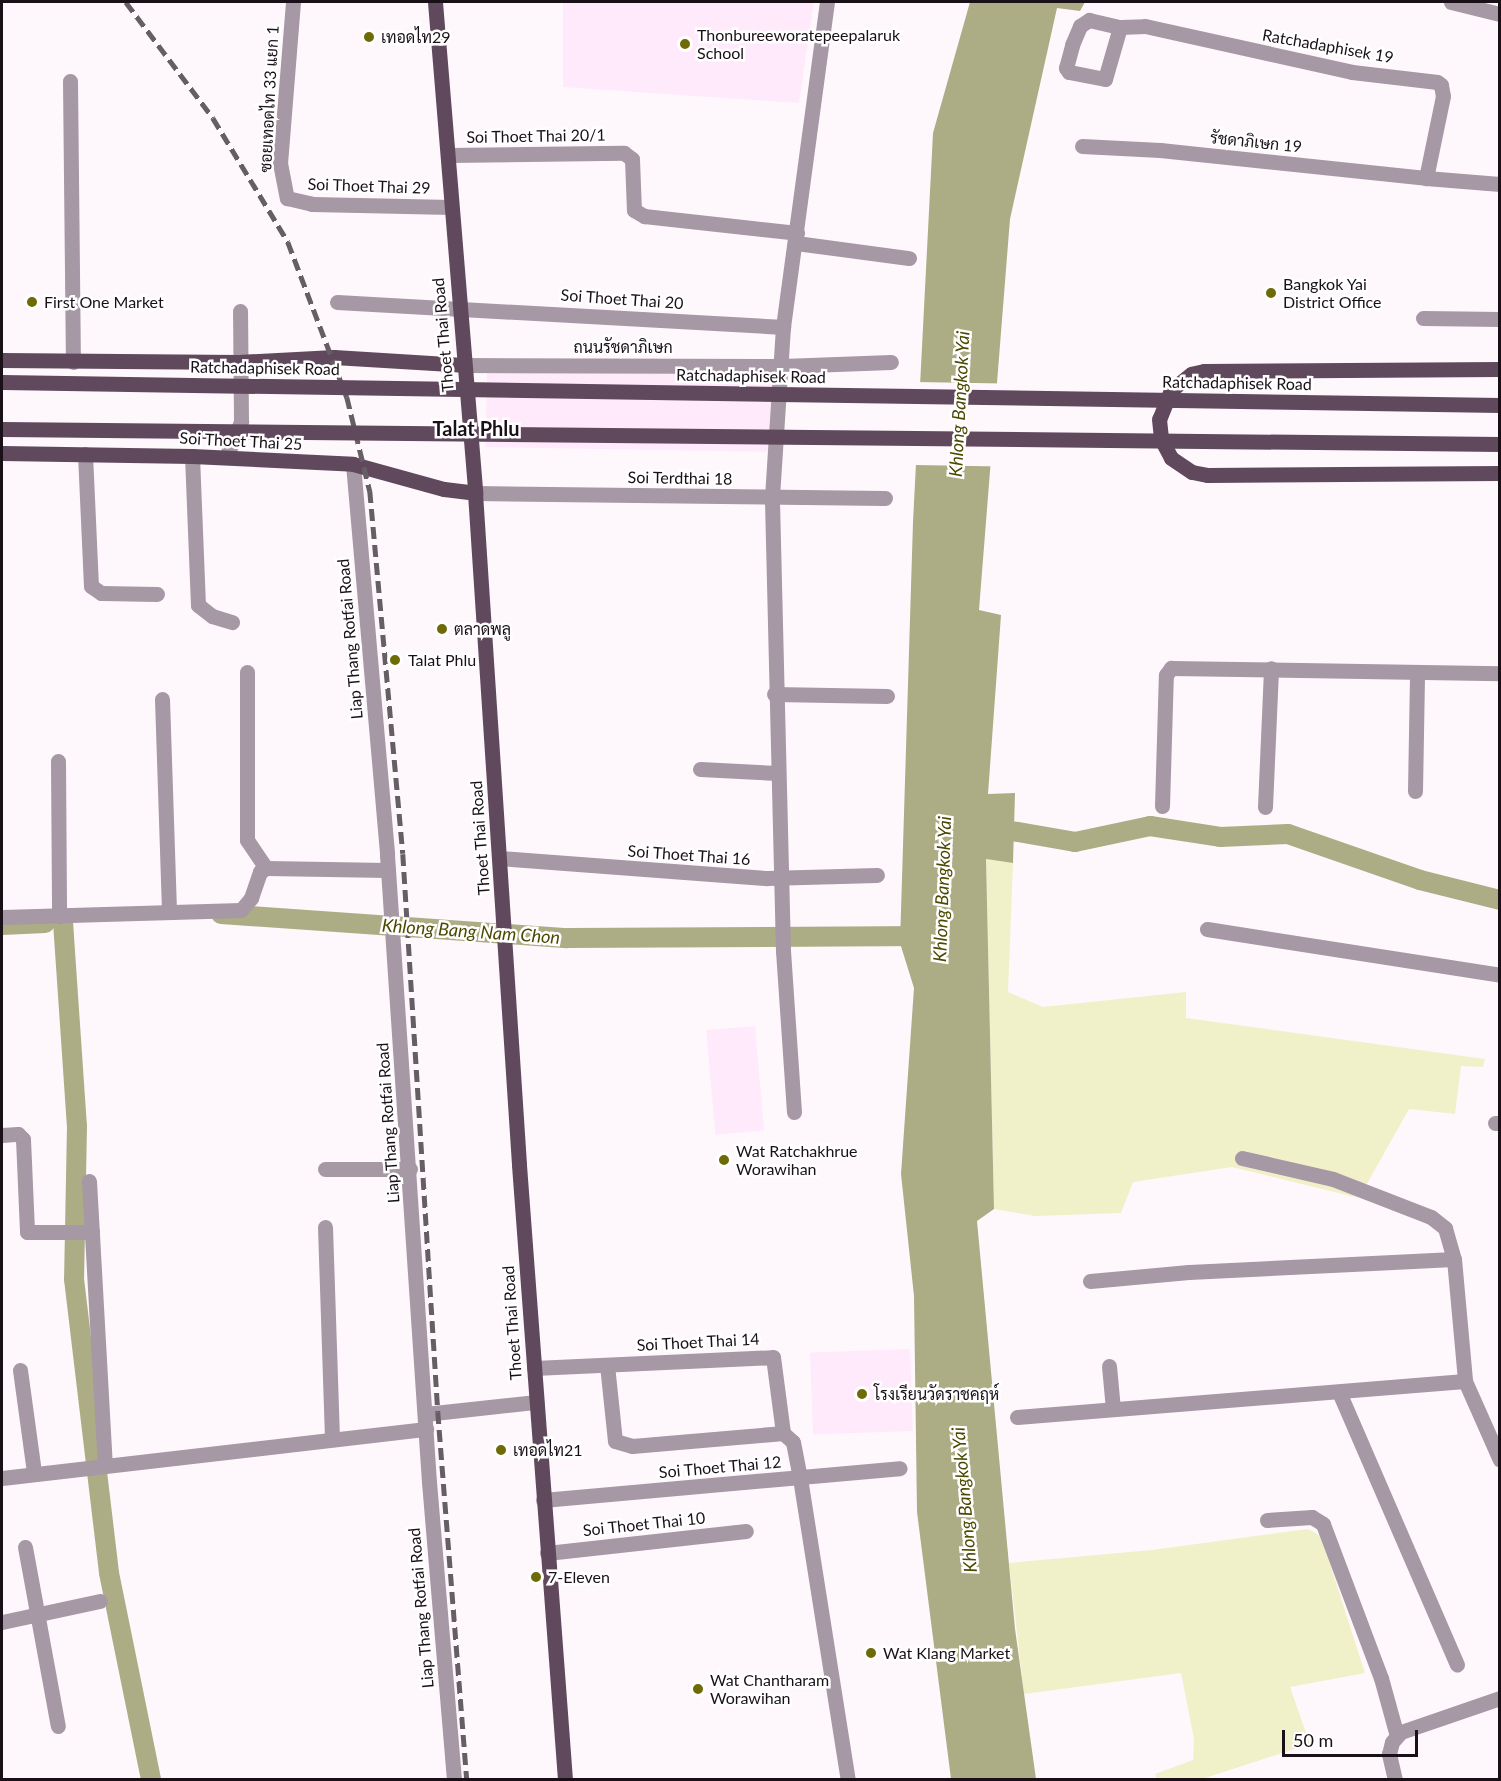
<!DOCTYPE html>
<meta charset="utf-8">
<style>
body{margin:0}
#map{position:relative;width:1501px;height:1781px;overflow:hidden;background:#fef8fd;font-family:Lato,Sarabun,sans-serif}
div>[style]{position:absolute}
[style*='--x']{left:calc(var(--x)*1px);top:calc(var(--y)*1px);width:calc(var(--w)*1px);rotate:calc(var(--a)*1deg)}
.built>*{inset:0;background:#ffeafb;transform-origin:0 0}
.green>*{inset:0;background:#f0f0c9}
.water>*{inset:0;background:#acac85}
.pier>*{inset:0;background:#fef8fd;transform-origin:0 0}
.canal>*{height:20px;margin:-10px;padding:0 10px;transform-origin:10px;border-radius:10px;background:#acac85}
.minor>*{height:15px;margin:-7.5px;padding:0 7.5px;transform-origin:7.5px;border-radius:7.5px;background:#a698a4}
.major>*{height:15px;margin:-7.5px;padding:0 7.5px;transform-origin:7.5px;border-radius:7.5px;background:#61495d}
.rail>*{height:4.5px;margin-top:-2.25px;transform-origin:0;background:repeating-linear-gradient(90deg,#665e65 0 12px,transparent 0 18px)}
.major-bridge>*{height:15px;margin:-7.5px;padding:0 7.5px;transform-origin:7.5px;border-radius:7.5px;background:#61495d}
.dots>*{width:16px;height:16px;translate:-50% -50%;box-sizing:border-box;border:3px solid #fff;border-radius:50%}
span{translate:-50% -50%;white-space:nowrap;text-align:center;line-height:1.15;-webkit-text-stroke:5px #fff;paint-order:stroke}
.poi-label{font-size:16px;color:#191018}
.left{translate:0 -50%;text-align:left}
.street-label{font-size:16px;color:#191018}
.water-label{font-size:18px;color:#4b4801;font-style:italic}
.quarter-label{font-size:20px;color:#191018;font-weight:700}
.frame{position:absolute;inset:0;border:3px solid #191018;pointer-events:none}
.scale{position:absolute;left:1282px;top:1730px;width:136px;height:27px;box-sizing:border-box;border:3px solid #191018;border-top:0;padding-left:8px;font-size:18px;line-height:21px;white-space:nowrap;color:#191018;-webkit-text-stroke:4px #fff;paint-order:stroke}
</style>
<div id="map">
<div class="built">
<div style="clip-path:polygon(563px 2px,814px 2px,799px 103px,563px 87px)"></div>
<div style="left:487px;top:366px;width:291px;height:81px;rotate:1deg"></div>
<div style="left:755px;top:1026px;width:105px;height:49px;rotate:85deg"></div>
<div style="left:910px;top:1349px;width:82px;height:100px;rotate:88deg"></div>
</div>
<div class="green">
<div style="clip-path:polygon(986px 859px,1013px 863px,1008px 992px,1043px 1007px,1186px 992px,1186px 1018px,1485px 1059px,1483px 1067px,1461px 1066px,1455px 1114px,1409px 1109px,1359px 1198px,1232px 1167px,1133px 1182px,1121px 1213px,1035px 1216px,994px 1209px)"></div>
<div style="clip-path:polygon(1308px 1529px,1321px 1536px,1365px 1673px,1290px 1687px,1310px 1744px,1202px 1779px,1157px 1779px,1155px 1774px,1193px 1760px,1194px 1739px,1181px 1673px,1024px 1694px,1009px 1563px,1152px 1550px)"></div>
</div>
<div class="water">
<div style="clip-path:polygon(970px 2px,1085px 2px,1080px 11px,1057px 8px,1010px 219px,979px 610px,1001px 615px,988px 794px,1015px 793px,1013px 863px,986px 859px,994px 1209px,977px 1221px,1015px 1629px,1036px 1779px,951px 1779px,917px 1512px,914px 1296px,901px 1174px,914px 988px,900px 943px,913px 522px,933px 133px)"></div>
</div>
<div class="pier">
<div style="left:917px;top:382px;width:85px;height:83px;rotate:1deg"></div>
</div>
<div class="canal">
<div style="--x:989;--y:827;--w:87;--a:9.9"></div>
<div style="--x:1075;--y:842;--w:77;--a:-12"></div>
<div style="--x:1150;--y:826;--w:71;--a:8.9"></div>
<div style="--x:1220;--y:837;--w:68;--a:-2.5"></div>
<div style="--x:1288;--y:834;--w:140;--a:19.2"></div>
<div style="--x:1420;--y:880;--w:82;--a:14"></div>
<div style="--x:221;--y:914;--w:347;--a:4"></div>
<div style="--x:567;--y:938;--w:359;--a:-0.3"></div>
<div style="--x:63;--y:922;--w:204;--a:86.1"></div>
<div style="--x:77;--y:1126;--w:153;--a:91.1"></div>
<div style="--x:74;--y:1279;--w:296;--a:83.2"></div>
<div style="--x:109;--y:1573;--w:211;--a:78.5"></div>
<div style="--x:2;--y:925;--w:43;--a:-2.7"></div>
</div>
<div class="minor">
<div style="--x:293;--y:2;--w:162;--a:94.6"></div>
<div style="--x:280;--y:163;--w:36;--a:79"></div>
<div style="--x:287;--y:198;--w:26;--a:13"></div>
<div style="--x:312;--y:204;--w:139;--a:1.2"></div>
<div style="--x:1451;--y:2;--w:50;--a:13.8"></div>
<div style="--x:1120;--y:27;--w:54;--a:106.1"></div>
<div style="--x:1105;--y:79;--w:37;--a:-169"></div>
<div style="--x:1069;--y:72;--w:5;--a:-127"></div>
<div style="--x:1066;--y:68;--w:24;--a:-75"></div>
<div style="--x:1072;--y:45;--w:21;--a:-67"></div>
<div style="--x:1080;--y:26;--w:11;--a:-34"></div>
<div style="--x:1089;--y:20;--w:32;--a:13"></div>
<div style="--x:1120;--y:27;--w:25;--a:-2"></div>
<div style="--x:1145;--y:26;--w:212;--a:12.5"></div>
<div style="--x:1352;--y:72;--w:86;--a:6.7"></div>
<div style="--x:1437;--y:82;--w:5;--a:37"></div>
<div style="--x:1441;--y:85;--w:11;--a:80"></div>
<div style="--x:1443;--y:96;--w:84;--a:101.7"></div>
<div style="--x:1426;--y:178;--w:74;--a:4.6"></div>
<div style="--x:70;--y:81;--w:281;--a:89.4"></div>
<div style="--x:1082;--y:146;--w:78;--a:2.9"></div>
<div style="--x:1160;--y:150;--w:267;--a:6"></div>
<div style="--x:448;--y:155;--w:176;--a:-0.7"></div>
<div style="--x:624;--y:153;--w:10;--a:37"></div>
<div style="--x:632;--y:159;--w:51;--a:87.8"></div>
<div style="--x:634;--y:210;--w:12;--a:31"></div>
<div style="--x:644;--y:216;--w:154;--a:6.3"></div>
<div style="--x:796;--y:243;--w:114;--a:7.6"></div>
<div style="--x:337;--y:302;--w:447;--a:3.2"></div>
<div style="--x:1423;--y:318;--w:77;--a:0.7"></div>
<div style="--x:463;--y:365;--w:319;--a:0.2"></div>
<div style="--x:782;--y:366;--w:109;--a:-2.1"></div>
<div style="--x:85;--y:454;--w:132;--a:87.4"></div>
<div style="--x:91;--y:586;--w:12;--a:35"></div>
<div style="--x:101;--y:593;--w:56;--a:1"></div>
<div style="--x:192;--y:456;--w:149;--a:87.7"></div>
<div style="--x:198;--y:605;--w:18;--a:38"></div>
<div style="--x:212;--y:616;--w:21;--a:17"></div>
<div style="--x:226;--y:457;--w:39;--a:-67"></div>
<div style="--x:241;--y:421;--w:110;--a:-90.5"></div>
<div style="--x:353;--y:464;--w:392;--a:85"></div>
<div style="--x:387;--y:855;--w:628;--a:86.17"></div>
<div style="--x:429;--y:1482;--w:299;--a:85.2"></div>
<div style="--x:475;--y:493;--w:410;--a:0.7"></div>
<div style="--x:247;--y:672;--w:168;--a:90"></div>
<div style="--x:247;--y:840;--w:34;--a:56"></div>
<div style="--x:774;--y:694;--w:113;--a:1"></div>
<div style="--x:162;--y:699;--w:213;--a:88.1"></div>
<div style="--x:58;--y:761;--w:155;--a:89.6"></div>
<div style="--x:700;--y:769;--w:77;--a:3"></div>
<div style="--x:1415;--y:791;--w:119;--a:-89"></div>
<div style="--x:1162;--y:806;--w:131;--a:-88.3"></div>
<div style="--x:1166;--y:675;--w:9;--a:-54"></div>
<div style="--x:1171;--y:668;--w:329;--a:0.9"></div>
<div style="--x:1265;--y:807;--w:139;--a:-87.5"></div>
<div style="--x:499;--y:858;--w:269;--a:4.3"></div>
<div style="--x:767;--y:878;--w:110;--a:-1.6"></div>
<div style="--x:2;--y:917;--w:239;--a:-1.7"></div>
<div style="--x:241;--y:910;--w:16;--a:-50"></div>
<div style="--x:251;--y:898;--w:28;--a:-71"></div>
<div style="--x:260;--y:872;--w:7;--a:-34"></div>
<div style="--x:266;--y:868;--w:122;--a:0.9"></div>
<div style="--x:1207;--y:929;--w:297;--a:8.9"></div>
<div style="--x:794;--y:1112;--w:161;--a:-93.9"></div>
<div style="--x:783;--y:951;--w:454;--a:-91.4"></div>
<div style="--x:772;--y:497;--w:170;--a:-86.3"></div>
<div style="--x:783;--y:327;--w:328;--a:-82.3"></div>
<div style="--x:1495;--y:1123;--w:5;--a:0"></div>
<div style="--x:2;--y:1135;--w:16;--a:-4"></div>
<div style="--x:18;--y:1134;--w:7;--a:45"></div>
<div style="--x:23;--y:1139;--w:93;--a:87.5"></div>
<div style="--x:27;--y:1232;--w:65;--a:0"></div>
<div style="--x:1242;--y:1158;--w:93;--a:13"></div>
<div style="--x:1333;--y:1179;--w:105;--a:21.2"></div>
<div style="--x:1431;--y:1217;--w:18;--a:38"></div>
<div style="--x:1445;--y:1228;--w:32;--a:74"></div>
<div style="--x:1454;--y:1259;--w:122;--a:84.8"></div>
<div style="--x:1465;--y:1381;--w:86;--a:66.1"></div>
<div style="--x:325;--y:1169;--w:85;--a:0"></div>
<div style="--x:89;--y:1181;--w:283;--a:86.8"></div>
<div style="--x:325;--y:1227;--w:212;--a:88.1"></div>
<div style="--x:1090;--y:1281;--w:99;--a:-5.2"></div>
<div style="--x:1189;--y:1272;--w:265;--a:-2.8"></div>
<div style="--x:607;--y:1365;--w:76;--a:84"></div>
<div style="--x:615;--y:1441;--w:18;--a:16"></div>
<div style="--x:632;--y:1446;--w:152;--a:-4.9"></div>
<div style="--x:1109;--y:1366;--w:43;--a:84.7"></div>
<div style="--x:534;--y:1368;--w:239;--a:-2.6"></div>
<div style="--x:773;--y:1357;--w:77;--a:82.5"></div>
<div style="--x:783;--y:1433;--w:13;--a:42"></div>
<div style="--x:793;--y:1442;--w:37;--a:79"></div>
<div style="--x:800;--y:1478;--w:306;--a:81"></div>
<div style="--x:20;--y:1370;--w:103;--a:82.2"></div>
<div style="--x:1339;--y:1392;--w:297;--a:66.6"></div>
<div style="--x:425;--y:1414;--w:112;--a:-6.2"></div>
<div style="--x:1017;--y:1417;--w:449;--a:-4.6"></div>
<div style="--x:2;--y:1478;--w:427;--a:-6.6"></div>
<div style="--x:543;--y:1500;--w:358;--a:-5.1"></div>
<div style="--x:1267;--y:1520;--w:45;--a:-3.8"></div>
<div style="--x:1312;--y:1517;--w:13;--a:32"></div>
<div style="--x:1323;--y:1524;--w:165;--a:69.4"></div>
<div style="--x:1381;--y:1678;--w:60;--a:74.6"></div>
<div style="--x:25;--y:1547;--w:182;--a:79.6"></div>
<div style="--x:547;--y:1553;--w:200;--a:-6.3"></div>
<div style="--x:2;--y:1622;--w:100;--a:-12.1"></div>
<div style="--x:1395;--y:1780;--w:27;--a:-103"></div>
<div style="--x:1389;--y:1754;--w:12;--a:-76"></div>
<div style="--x:1392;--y:1742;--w:13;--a:-48"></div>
<div style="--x:1401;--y:1732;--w:105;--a:-19"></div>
</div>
<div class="major">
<div style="--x:435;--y:2;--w:493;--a:85.3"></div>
<div style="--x:475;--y:493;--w:673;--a:86.25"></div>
<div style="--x:519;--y:1165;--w:617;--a:85.72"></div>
<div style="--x:2;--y:360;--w:237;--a:0.5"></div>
<div style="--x:239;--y:362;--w:95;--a:-3"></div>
<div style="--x:334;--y:357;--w:129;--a:3.5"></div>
<div style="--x:1500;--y:369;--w:296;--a:179.6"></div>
<div style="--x:1204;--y:371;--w:13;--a:167"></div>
<div style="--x:1191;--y:374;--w:26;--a:141"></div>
<div style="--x:1171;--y:390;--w:31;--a:112"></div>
<div style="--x:1159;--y:419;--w:20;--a:84"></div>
<div style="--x:1161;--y:439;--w:21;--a:62"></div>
<div style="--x:1171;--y:458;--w:25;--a:34"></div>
<div style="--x:1192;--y:472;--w:15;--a:11"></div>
<div style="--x:1207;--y:475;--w:293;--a:-0.4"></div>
<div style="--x:2;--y:453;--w:190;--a:0.9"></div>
<div style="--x:192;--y:456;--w:161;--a:2.8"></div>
<div style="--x:353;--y:464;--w:94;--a:15.4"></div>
<div style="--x:444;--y:489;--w:31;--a:7"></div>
</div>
<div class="rail">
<div style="--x:126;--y:2;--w:145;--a:53.1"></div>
<div style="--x:213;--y:118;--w:145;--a:58.8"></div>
<div style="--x:288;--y:242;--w:166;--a:69.2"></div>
<div style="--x:347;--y:397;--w:97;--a:76.3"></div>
<div style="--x:370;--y:491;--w:364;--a:84.8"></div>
<div style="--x:403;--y:854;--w:559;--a:86.41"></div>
<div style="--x:438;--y:1412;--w:369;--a:85.5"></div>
</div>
<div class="major-bridge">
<div style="--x:2;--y:382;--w:1498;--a:0.88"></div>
<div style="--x:2;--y:429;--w:1498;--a:0.57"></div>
</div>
<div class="dots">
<div style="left:369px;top:37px;background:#6e6a06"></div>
<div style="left:685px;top:44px;background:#6e6a06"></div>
<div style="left:1271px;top:293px;background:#6e6a06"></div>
<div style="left:32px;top:302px;background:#6e6a06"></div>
<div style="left:442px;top:629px;background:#6e6a06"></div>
<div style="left:395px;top:660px;background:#6e6a06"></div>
<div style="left:724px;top:1160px;background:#6e6a06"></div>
<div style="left:862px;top:1394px;background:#6e6a06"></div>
<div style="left:501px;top:1450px;background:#6e6a06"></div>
<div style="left:536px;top:1577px;background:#6e6a06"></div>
<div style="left:871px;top:1653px;background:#6e6a06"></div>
<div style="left:698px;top:1689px;background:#6e6a06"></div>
</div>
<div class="poi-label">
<span class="left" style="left:697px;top:44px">Thonbureeworatepeepalaruk<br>School</span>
<span class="left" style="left:381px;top:37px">เทอดไท29</span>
<span class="left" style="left:1283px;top:293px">Bangkok Yai<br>District Office</span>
<span class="left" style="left:44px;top:302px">First One Market</span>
<span class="left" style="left:454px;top:629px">ตลาดพลู</span>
<span class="left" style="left:408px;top:660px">Talat Phlu</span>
<span class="left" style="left:736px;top:1160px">Wat Ratchakhrue<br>Worawihan</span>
<span class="left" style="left:874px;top:1394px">โรงเรียนวัดราชคฤห์</span>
<span class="left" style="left:513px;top:1450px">เทอดไท21</span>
<span class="left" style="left:548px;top:1577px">7-Eleven</span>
<span class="left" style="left:883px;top:1653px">Wat Klang Market</span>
<span class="left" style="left:710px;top:1689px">Wat Chantharam<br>Worawihan</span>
</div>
<div class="street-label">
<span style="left:1328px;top:46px;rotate:10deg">Ratchadaphisek 19</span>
<span style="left:269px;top:99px;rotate:-87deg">ซอยเทอดไท 33 แยก 1</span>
<span style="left:536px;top:136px;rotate:-1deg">Soi Thoet Thai 20/1</span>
<span style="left:1256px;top:142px;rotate:6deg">รัชดาภิเษก 19</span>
<span style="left:369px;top:186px;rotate:2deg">Soi Thoet Thai 29</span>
<span style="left:622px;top:299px;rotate:4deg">Soi Thoet Thai 20</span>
<span style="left:443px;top:335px;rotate:-95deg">Thoet Thai Road</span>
<span style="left:623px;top:347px">ถนนรัชดาภิเษก</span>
<span style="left:265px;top:368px;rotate:1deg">Ratchadaphisek Road</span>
<span style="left:751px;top:376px;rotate:1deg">Ratchadaphisek Road</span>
<span style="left:1237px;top:383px;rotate:1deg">Ratchadaphisek Road</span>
<span style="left:241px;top:441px;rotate:3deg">Soi Thoet Thai 25</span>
<span style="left:680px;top:478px;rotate:1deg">Soi Terdthai 18</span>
<span style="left:350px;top:639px;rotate:-95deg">Liap Thang Rotfai Road</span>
<span style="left:480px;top:838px;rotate:-94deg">Thoet Thai Road</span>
<span style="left:689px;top:855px;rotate:4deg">Soi Thoet Thai 16</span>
<span style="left:388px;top:1123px;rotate:-94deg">Liap Thang Rotfai Road</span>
<span style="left:512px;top:1323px;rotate:-94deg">Thoet Thai Road</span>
<span style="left:698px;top:1342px;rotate:-3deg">Soi Thoet Thai 14</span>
<span style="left:720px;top:1467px;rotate:-5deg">Soi Thoet Thai 12</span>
<span style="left:644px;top:1524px;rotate:-6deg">Soi Thoet Thai 10</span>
<span style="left:421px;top:1608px;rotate:-95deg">Liap Thang Rotfai Road</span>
</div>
<div class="water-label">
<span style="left:959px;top:404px;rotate:-87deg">Khlong Bangkok Yai</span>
<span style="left:942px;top:889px;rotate:-88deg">Khlong Bangkok Yai</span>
<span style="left:471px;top:931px;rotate:4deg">Khlong Bang Nam Chon</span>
<span style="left:964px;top:1500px;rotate:-95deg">Khlong Bangkok Yai</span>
</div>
<div class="quarter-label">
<span style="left:476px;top:428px">Talat Phlu</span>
</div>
<div class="frame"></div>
<div class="scale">50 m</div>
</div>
